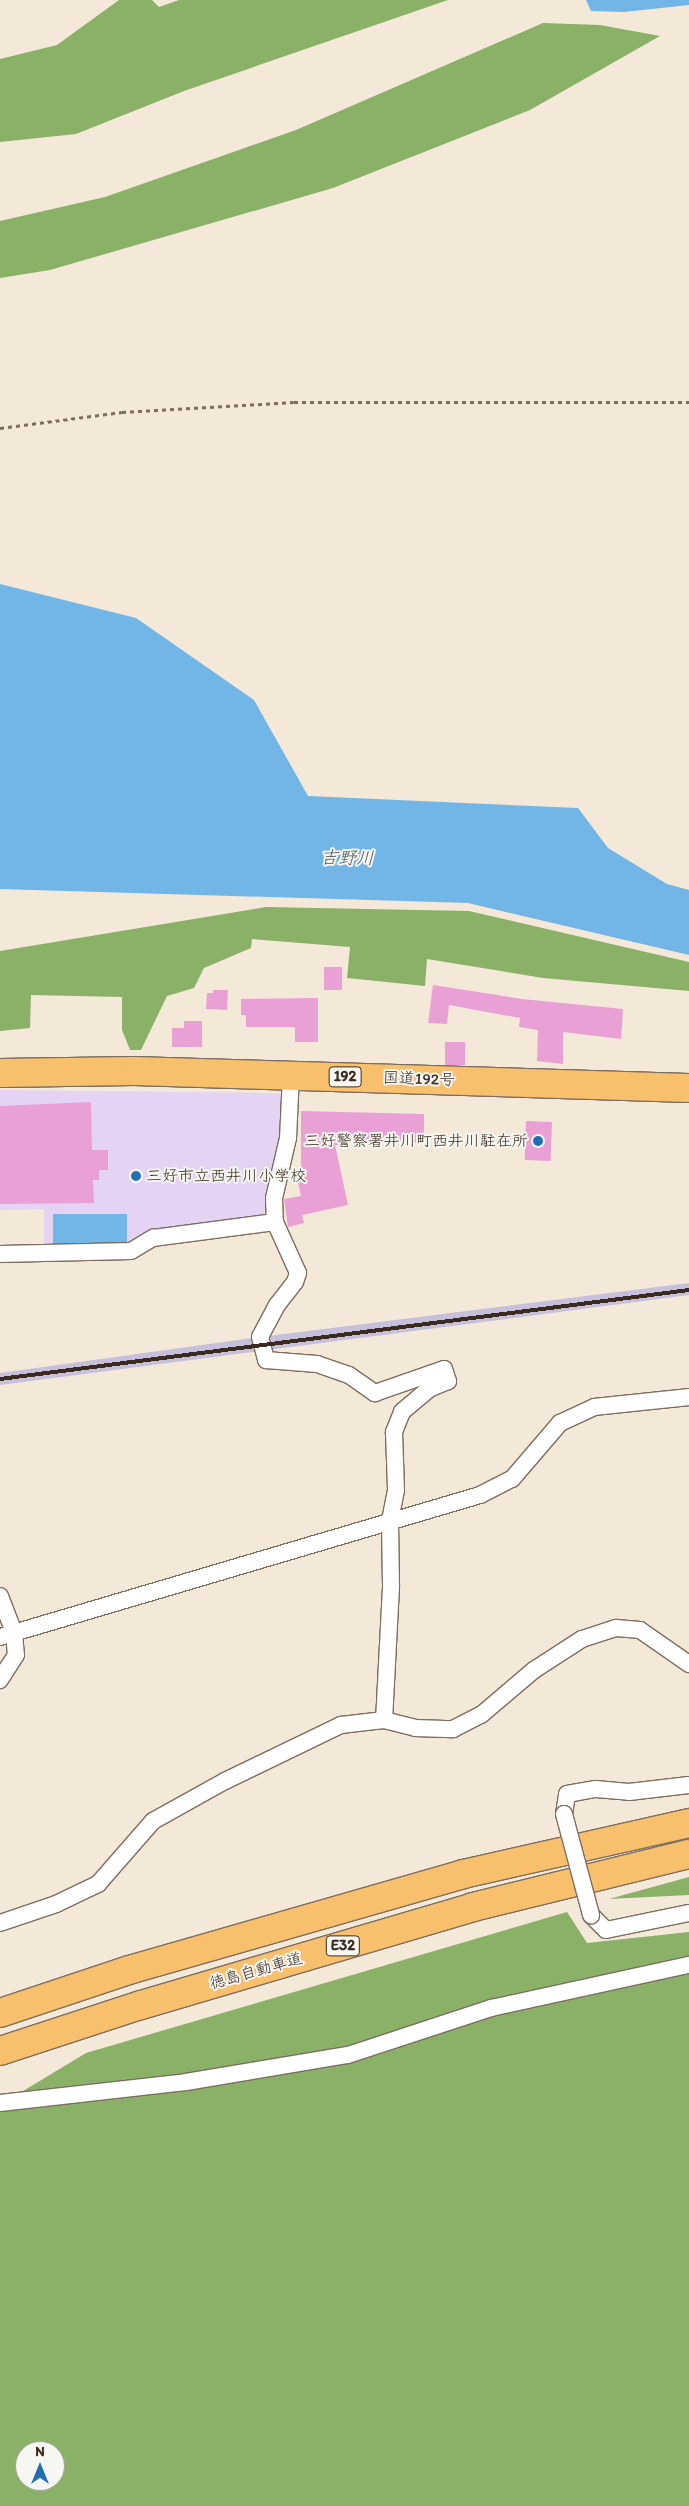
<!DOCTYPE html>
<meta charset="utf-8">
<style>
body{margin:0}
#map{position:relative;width:689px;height:2506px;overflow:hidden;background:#f4e9d8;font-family:Itim,"Klee One",sans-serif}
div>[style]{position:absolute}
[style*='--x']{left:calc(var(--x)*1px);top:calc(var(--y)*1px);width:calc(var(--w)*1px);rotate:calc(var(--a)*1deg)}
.built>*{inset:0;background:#e4d3f2}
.industrial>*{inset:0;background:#c6c0da}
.forest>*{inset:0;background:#8ab167}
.water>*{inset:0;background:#71b6e7;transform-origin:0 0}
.building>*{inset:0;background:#e9a0d5;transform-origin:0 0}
.path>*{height:3px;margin-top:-1.5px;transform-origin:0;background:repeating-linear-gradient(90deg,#7c6d5f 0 4px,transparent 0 8px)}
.roads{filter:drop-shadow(1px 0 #7c6d5f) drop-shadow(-1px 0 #7c6d5f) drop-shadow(0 1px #7c6d5f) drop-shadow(0 -1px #7c6d5f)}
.street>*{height:16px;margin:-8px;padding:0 8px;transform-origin:8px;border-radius:8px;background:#fff}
.highway>*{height:28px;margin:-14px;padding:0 14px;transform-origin:14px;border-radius:14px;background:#f8bf6c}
.rail>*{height:4px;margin:-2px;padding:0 2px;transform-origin:2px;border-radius:2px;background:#3b2a1e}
.bridges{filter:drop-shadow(1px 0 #7c6d5f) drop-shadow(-1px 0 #7c6d5f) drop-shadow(0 1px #7c6d5f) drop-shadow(0 -1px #7c6d5f)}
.street-bridge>*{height:16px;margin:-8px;padding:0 8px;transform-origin:8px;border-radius:8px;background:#fff}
.dots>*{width:14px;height:14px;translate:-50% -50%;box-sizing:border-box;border:2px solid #f6f6f2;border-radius:50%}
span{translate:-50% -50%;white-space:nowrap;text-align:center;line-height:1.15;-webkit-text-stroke:4px #f6f6f2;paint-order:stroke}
.shield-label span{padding:1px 4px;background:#f6f6f2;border:1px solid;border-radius:4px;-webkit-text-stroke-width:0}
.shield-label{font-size:15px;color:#3b2a1e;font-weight:700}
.street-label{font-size:16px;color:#3b2a1e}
.poi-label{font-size:16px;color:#3b2a1e}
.right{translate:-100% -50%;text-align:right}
.left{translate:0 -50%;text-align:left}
.water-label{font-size:18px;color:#4b545a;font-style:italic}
.north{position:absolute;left:15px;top:2441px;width:50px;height:50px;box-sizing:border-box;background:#f6f6f2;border:1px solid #aba49d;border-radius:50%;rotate:0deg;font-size:14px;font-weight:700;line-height:20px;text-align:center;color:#3b2a1e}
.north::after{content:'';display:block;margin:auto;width:18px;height:22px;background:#1f6fb2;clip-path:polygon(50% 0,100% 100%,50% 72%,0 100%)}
</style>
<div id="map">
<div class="built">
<div style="clip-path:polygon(0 1090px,282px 1093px,279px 1142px,263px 1218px,125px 1247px,44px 1249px,44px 1209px,0 1210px)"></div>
</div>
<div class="industrial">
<div style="clip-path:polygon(689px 1283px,689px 1295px,0 1385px,0 1373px,260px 1337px)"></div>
</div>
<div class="forest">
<div style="clip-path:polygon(119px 0,152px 0,159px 7px,179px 0,448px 0,184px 91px,76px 134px,0 142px,0 59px,57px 45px)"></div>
<div style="clip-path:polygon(543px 23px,600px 25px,660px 36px,530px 110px,333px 188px,50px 270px,0 278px,0 221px,105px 197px,296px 130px)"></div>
<div style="clip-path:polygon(266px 907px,469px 911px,689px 962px,689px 991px,543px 978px,427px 959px,425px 986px,347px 978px,350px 947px,252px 939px,251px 948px,204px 968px,194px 988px,167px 996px,141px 1050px,130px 1050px,122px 1030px,122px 997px,31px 995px,30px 1028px,0 1031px,0 951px)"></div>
<div style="clip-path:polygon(689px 1877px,689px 1895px,609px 1899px)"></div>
<div style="clip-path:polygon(evenodd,567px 1912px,587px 1943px,689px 1932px,689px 2506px,0 2506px,0 2105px,86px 2053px,567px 1912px,25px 2451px,55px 2451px,55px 2481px,25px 2481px,25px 2451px)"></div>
</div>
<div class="water">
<div style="clip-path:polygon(586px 0,689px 0,689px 5px,624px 12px,591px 11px)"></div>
<div style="clip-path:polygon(0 584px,136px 618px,254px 700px,308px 796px,578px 808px,608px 848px,667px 884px,689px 890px,689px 955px,468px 903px,0 889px)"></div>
<div style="left:127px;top:1214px;width:30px;height:74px;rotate:90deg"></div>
</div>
<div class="building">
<div style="left:324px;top:967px;width:18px;height:23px"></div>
<div style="clip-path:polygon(433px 985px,522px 999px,623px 1009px,621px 1039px,563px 1032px,563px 1064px,537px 1061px,538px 1030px,519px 1027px,520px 1018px,449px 1005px,447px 1024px,428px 1023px)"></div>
<div style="clip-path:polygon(213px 990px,228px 990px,227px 1010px,206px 1009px,207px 993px,213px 993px)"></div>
<div style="clip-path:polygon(318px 998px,318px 1042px,295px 1042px,295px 1027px,246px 1027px,246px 1015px,241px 1015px,241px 999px)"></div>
<div style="clip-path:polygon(184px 1021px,202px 1021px,202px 1047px,172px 1047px,172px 1028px,184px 1028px)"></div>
<div style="left:445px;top:1042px;width:20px;height:23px"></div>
<div style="clip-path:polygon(91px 1102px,92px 1150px,108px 1150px,108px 1170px,99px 1170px,99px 1180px,93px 1180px,94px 1203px,0 1204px,0 1106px)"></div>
<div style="clip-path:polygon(301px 1111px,424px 1114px,424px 1143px,345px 1142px,345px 1145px,335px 1145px,348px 1205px,302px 1215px,304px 1223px,288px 1227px,284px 1199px,301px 1196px,296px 1174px,301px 1172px)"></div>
<div style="left:526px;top:1121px;width:26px;height:39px;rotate:2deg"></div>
</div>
<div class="path">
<div style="--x:0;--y:428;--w:123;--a:-7.5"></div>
<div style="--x:122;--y:412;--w:172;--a:-3.3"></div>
<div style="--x:294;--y:402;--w:395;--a:0"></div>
</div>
<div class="roads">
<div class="street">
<div style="--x:291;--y:1075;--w:63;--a:92.7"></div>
<div style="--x:288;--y:1138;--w:62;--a:103.1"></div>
<div style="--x:274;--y:1198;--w:24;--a:88"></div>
<div style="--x:275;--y:1222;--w:56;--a:65.7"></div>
<div style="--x:298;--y:1273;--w:9;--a:108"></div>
<div style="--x:295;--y:1282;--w:29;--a:128"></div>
<div style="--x:277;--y:1305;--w:36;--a:118"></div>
<div style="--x:260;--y:1337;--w:24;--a:75"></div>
<div style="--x:266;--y:1360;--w:51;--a:4.5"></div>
<div style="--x:317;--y:1364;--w:34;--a:19"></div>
<div style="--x:349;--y:1375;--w:32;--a:35"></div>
<div style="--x:375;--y:1393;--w:73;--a:-19.2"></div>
<div style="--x:444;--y:1369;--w:13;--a:72"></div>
<div style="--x:448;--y:1381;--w:21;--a:157"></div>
<div style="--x:429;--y:1389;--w:35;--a:140"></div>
<div style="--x:402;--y:1412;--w:22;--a:112"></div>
<div style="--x:394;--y:1432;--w:58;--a:88"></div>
<div style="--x:396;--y:1490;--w:33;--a:101"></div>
<div style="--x:390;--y:1522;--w:65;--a:89.1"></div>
<div style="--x:391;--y:1587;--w:133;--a:93"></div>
<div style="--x:0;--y:1254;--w:131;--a:-1.3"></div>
<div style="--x:131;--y:1251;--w:26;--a:-31"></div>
<div style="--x:153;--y:1238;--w:123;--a:-7.5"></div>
<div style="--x:0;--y:1596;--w:40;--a:69"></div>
<div style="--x:14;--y:1633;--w:22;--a:85"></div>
<div style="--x:16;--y:1655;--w:30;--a:123"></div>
<div style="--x:0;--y:1637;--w:501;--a:-16.48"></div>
<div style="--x:480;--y:1495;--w:36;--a:-27"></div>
<div style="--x:512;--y:1479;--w:74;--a:-49.4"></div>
<div style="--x:560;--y:1423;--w:38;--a:-25"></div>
<div style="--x:594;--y:1407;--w:96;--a:-6"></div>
<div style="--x:564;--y:1814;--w:20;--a:-81"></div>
<div style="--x:567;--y:1794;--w:29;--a:-10"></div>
<div style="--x:596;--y:1789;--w:33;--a:5"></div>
<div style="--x:629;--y:1792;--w:60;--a:-6.7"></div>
<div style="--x:591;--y:1915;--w:21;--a:45"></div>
<div style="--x:606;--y:1930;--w:85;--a:-11.6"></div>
<div style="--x:0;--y:1923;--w:59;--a:-18.7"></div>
<div style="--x:56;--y:1904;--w:47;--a:-25.5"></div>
<div style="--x:98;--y:1884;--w:84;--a:-48.9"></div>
<div style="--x:153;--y:1821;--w:82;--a:-29.1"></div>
<div style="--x:225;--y:1781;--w:129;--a:-25.8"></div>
<div style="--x:341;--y:1725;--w:43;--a:-6.6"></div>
<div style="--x:384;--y:1720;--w:32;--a:14"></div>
<div style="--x:415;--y:1728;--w:38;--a:2"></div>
<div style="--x:453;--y:1729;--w:31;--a:-27"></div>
<div style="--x:481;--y:1715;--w:70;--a:-40.3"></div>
<div style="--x:534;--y:1670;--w:57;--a:-32.9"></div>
<div style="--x:582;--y:1639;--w:36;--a:-18"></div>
<div style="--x:616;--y:1628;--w:24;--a:5"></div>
<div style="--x:640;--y:1630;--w:60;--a:34.8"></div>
<div style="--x:0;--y:2103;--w:187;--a:-6.4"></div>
<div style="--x:186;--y:2082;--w:164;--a:-9.5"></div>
<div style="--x:348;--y:2055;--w:151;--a:-18.2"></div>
<div style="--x:491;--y:2008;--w:203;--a:-12.3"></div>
</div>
<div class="highway">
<div style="--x:0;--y:1073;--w:134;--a:-0.9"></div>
<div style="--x:134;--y:1071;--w:555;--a:1.75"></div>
<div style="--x:0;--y:2013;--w:136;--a:-18.4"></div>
<div style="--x:129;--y:1970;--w:348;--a:-16"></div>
<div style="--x:463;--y:1874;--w:232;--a:-12.7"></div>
<div style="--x:0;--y:2051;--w:148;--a:-18.1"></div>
<div style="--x:141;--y:2005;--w:346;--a:-16.4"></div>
<div style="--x:473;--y:1907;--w:222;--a:-13.8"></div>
</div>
</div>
<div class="rail">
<div style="--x:0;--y:1379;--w:695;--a:-7.36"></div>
</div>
<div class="bridges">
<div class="street-bridge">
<div style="--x:564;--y:1814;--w:105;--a:75"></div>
</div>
</div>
<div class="dots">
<div style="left:538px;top:1141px;background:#1f6fb2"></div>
<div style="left:136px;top:1176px;background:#1f6fb2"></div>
</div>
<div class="shield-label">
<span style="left:345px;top:1077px">192</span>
<span style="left:343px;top:1946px">E32</span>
</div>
<div class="street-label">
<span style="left:419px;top:1079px;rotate:2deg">国道192号</span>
<span style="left:256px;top:1971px;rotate:-16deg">徳島自動車道</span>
</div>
<div class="poi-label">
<span class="right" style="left:528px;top:1141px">三好警察署井川町西井川駐在所</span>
<span class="left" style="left:146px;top:1176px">三好市立西井川小学校</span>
</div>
<div class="water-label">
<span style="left:347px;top:858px;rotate:1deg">吉野川</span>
</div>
<div class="north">N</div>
</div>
